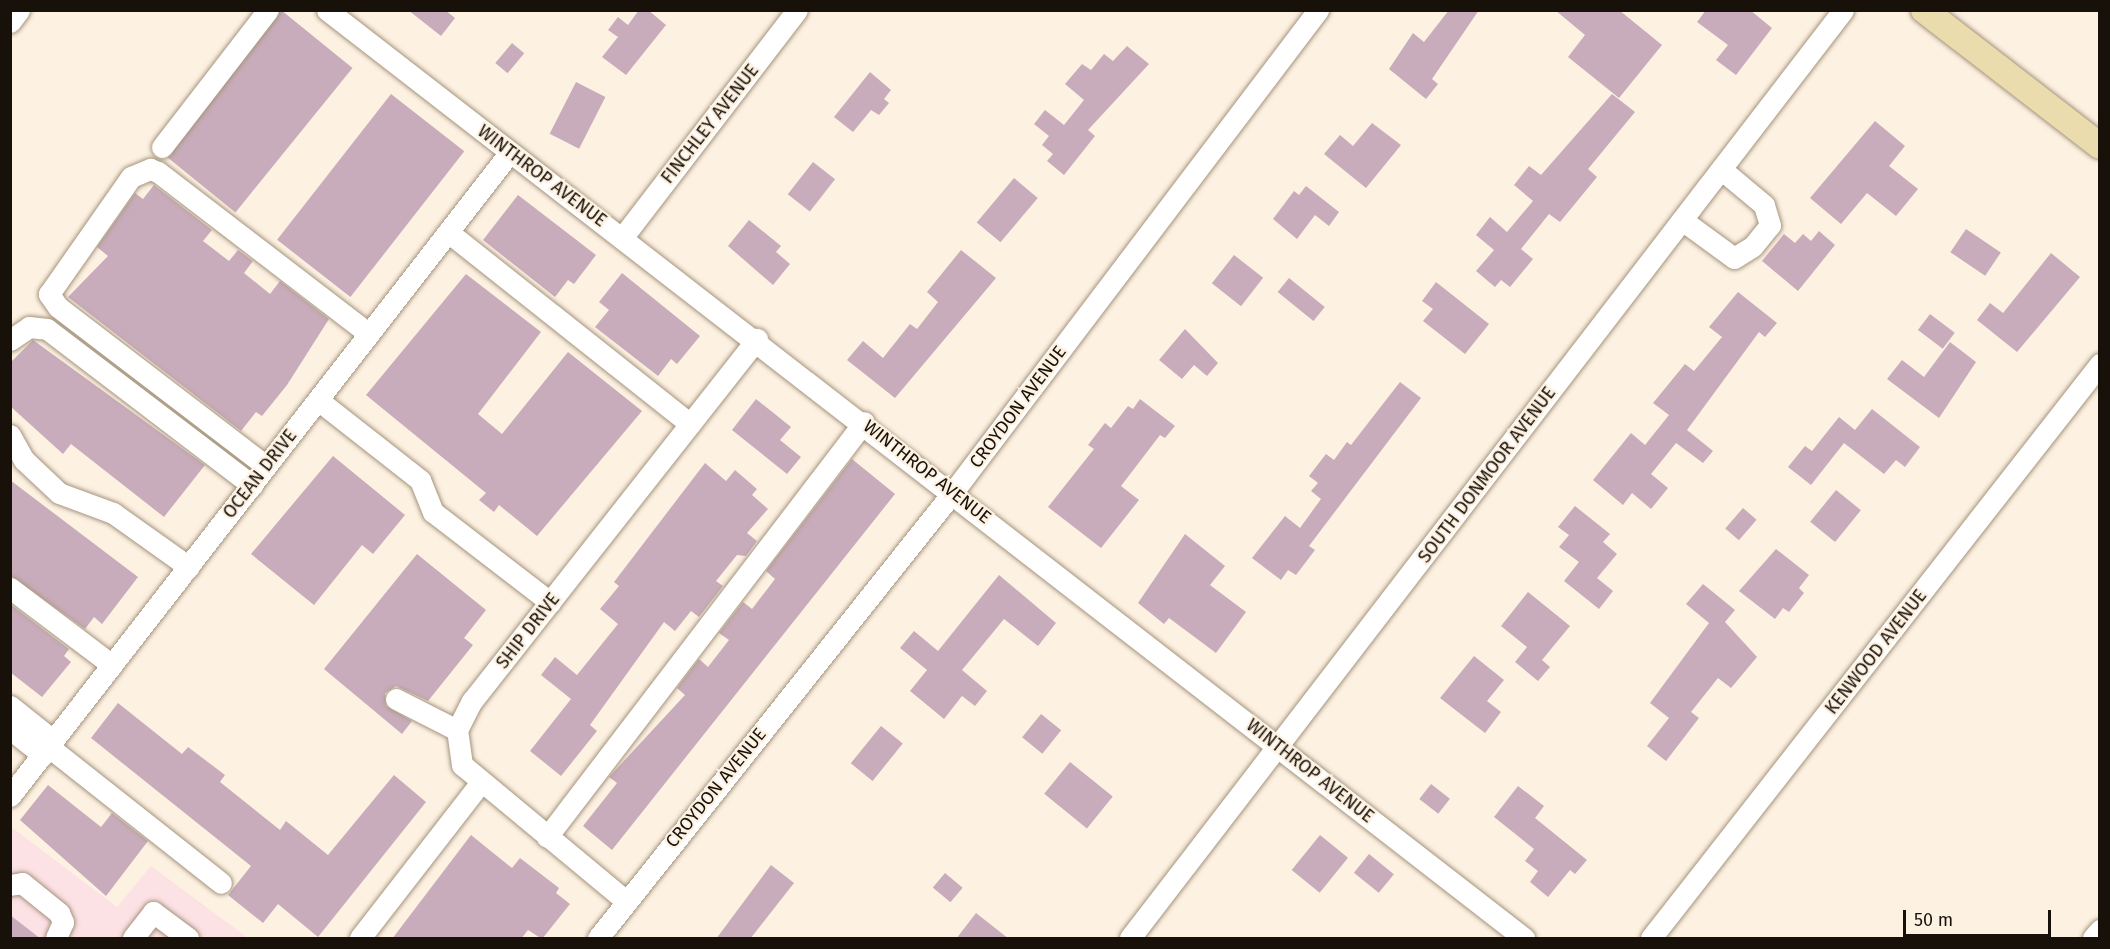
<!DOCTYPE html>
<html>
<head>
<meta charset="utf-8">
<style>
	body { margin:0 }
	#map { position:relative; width:2110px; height:949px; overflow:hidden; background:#fdf1e2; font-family:"Fira Sans",sans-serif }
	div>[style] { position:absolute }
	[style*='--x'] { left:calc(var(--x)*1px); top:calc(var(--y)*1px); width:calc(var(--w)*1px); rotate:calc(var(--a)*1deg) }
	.commercial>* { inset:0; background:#fce1e5 }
	.building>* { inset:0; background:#c8acbb; transform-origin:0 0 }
	.roads { filter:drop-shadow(0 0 2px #a5947d) drop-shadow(0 0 2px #a5947d) }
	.minor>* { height:21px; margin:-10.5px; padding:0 10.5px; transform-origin:10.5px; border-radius:10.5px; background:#fff }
	.major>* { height:26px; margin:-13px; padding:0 13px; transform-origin:13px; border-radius:13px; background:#ebdcad }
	span { translate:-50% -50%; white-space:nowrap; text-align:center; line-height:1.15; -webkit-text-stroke:4.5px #fdf1e2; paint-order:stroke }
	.street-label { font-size:18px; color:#181109 }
	.frame { position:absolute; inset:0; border:12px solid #181109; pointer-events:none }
	.scale { position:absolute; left:1903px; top:910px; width:148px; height:27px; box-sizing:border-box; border:3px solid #181109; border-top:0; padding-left:8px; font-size:18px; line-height:21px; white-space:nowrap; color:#181109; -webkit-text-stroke:4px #fdf1e2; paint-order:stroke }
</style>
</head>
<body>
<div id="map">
	<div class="commercial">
		<div style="clip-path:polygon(10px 826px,117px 907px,151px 866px,248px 938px,11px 938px)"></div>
	</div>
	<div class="building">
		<div style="left:281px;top:10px;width:92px;height:186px;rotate:39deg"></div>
		<div style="clip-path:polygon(408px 10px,445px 10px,455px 18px,441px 36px)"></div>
		<div style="clip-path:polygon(639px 10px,648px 10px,666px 25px,626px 75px,602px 57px,618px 37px,608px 30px,618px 17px,628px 25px)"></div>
		<div style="clip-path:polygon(1449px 10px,1479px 10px,1432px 79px,1438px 84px,1426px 99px,1389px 69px,1413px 33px,1424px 42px)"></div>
		<div style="clip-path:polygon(1555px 10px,1619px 10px,1662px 45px,1619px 98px,1568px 57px,1585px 35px)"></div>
		<div style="clip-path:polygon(1706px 10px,1750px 10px,1772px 28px,1736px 75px,1716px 60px,1728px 45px,1697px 22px)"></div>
		<div style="left:512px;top:43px;width:16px;height:26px;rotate:40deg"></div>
		<div style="clip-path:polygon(1127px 46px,1149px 64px,1088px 130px,1095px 136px,1064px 175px,1047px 161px,1053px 154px,1042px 145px,1049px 136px,1034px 124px,1045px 110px,1064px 125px,1084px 100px,1065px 84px,1082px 64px,1091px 70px,1104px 54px,1113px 61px)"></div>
		<div style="clip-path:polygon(870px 72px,891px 90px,884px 99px,889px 103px,879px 115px,871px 110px,853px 132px,834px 117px)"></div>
		<div style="left:576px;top:82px;width:33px;height:58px;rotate:27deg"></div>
		<div style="left:391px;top:94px;width:93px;height:185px;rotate:38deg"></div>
		<div style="clip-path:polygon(1612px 94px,1635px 112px,1588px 169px,1597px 177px,1560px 222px,1549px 214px,1521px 249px,1533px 259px,1510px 287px,1501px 280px,1495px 287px,1476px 271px,1494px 250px,1476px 235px,1490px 217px,1507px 232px,1533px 201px,1514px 185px,1529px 166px,1541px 175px)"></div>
		<div style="clip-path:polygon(1875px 121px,1905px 146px,1889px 166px,1918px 189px,1896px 216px,1867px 193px,1841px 224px,1810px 198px)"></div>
		<div style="clip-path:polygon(1372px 123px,1401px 145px,1366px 188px,1324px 154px,1340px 135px,1353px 146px)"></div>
		<div style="left:813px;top:162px;width:28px;height:41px;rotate:38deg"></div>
		<div style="left:1014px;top:178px;width:31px;height:58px;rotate:40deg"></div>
		<div style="clip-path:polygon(154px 185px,212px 230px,203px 241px,229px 261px,238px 250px,253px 261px,244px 273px,270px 294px,280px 281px,329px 319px,287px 385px,262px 416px,256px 412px,241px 431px,68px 297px,108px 256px,97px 247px,135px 193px,143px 199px)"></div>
		<div style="clip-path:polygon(1306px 186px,1339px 212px,1329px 226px,1315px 215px,1297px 239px,1273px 219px,1294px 191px,1299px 195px)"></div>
		<div style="clip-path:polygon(518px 195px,596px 255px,574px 284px,568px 280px,555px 297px,483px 240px)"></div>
		<div style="clip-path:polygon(749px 220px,781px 246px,776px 252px,790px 264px,773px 285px,728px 246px)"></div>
		<div style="left:1966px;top:229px;width:42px;height:28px;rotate:34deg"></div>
		<div style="clip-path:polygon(1819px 231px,1835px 245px,1798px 291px,1762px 261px,1784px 234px,1795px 243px,1803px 234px,1811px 241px)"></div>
		<div style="clip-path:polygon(961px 250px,996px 278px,895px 398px,847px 360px,863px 341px,883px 358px,910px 324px,917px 329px,938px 302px,927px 292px)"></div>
		<div style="clip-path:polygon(2051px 253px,2080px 277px,2017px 352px,1977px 320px,1990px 303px,2003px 313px)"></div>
		<div style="left:1234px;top:255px;width:37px;height:36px;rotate:38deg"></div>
		<div style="clip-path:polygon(622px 273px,700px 336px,677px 364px,671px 359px,658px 376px,595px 327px,609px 310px,599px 302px)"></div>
		<div style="clip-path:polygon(466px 274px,541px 332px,478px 414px,502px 434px,568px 352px,642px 411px,537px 536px,499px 505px,494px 512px,479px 500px,486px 493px,366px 395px)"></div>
		<div style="left:1289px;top:278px;width:46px;height:18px;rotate:39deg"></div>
		<div style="clip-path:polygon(1436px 282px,1489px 324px,1465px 354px,1423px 321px,1433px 309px,1422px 301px)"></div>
		<div style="clip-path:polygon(1738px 292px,1777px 323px,1765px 337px,1759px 332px,1687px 430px,1713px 451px,1703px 463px,1676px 443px,1651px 474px,1668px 488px,1651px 509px,1632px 493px,1623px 505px,1593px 480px,1631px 433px,1645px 445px,1669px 415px,1653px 403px,1685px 364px,1694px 371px,1722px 337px,1709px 327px)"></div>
		<div style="left:1930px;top:314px;width:31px;height:20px;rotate:37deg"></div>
		<div style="clip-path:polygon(1185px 329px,1218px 363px,1207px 376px,1194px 365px,1182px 379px,1159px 360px)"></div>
		<div style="clip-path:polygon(33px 340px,205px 465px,164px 517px,71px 444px,63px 454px,10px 406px,10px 363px)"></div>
		<div style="clip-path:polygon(1950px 342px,1976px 362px,1939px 418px,1887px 379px,1902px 360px,1924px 377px)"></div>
		<div style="clip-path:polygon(1400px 382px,1421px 398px,1309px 546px,1315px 550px,1296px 575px,1288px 570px,1281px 580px,1252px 558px,1285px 516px,1300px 528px,1321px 499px,1311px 491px,1318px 483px,1309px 476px,1326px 454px,1334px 460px,1347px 442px,1351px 445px)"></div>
		<div style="clip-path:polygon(756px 399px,791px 427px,780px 440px,801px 457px,787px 474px,732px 430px)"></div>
		<div style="clip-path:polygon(1140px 399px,1175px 426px,1165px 438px,1160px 435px,1121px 486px,1139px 500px,1101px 548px,1048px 507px,1094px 449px,1088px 445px,1105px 423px,1111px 428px,1128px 406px,1133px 409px)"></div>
		<div style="clip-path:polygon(1872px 409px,1920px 447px,1905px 467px,1896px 460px,1884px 474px,1844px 443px,1811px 485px,1788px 467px,1805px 446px,1812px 451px,1839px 417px,1855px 430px)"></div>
		<div style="clip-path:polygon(333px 456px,405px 515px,373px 554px,362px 545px,314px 605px,251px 554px)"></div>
		<div style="clip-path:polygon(852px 459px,895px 494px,612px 850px,583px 826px,617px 783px,609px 777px,685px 695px,677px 688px,699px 659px,708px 667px,729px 640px,719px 633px,743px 602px,752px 609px,775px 579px,766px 571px)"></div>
		<div style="clip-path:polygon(705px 463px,726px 481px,735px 470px,757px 489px,752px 495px,768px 509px,747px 533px,757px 541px,746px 556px,737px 555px,716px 581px,723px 586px,699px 617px,691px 611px,675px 631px,664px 622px,590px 725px,597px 731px,561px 776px,530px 751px,571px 699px,541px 675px,555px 657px,577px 675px,618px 624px,600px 609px,619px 586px,614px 582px)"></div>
		<div style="clip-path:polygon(10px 480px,138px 577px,102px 624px,94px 617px,85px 629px,10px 575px)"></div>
		<div style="left:1836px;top:490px;width:32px;height:41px;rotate:39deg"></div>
		<div style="clip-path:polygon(1575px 506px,1610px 534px,1603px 542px,1617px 554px,1597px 578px,1613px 591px,1599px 609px,1564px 581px,1579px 562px,1559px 547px,1569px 535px,1558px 527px)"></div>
		<div style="left:1743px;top:508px;width:18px;height:27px;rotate:41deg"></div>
		<div style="clip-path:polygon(1185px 534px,1225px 566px,1210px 585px,1246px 612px,1216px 653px,1169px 618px,1164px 624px,1138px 603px)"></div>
		<div style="clip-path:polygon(1776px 549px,1809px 575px,1799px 588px,1804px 593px,1789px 612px,1783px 608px,1775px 619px,1739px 591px)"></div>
		<div style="clip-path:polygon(417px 554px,486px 610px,464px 638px,473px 645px,428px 701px,396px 686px,385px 693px,386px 706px,412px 721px,402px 734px,324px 669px)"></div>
		<div style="clip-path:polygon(999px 575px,1056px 623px,1038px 646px,1004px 619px,962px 670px,987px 691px,975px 706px,962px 696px,944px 719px,910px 691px,927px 670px,900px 648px,914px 631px,938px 651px)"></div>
		<div style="clip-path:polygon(1703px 584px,1735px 610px,1725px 622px,1757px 657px,1731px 688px,1718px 678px,1691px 712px,1699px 718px,1666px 761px,1647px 746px,1669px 718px,1650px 703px,1709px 623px,1686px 604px)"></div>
		<div style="clip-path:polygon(1528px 592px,1570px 626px,1542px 660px,1550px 667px,1538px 681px,1515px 662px,1527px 647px,1501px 626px)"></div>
		<div style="clip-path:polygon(10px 604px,69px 649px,64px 656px,71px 662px,42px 697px,10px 672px)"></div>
		<div style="clip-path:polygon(1474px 656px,1504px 680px,1487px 701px,1501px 712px,1485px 733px,1440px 698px)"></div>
		<div style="clip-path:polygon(118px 703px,182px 754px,188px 747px,225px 775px,220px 782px,280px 830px,286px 821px,328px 855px,394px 775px,426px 802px,318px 937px,278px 904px,263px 923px,228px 895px,251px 866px,91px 738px)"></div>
		<div style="left:1041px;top:714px;width:26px;height:30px;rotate:39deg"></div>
		<div style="left:881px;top:726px;width:28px;height:48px;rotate:39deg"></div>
		<div style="left:1070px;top:762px;width:55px;height:41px;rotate:39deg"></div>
		<div style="left:1431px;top:784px;width:24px;height:19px;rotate:38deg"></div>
		<div style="clip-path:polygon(48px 785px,101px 827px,112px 813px,148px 841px,106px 896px,20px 820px)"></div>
		<div style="clip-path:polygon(1518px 786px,1544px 806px,1535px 818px,1587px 860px,1575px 874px,1570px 870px,1548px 897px,1530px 882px,1538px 871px,1525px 861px,1534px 849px,1494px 817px)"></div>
		<div style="clip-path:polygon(471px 835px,512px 868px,520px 858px,559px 888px,556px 893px,570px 904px,542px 939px,528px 930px,521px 939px,392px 939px)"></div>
		<div style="left:1320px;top:835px;width:36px;height:45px;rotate:39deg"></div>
		<div style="left:1369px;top:854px;width:32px;height:24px;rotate:39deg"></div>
		<div style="clip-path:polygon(771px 865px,794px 883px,750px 939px,716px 939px)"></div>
		<div style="left:945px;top:873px;width:23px;height:19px;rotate:40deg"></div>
		<div style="clip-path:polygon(976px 913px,1009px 939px,956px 939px)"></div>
		<div style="clip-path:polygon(10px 915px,41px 939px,10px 939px)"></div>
	</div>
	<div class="roads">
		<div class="minor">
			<div style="--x:327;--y:10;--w:1515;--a:37.79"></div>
			<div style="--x:10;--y:22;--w:15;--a:-53"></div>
			<div style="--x:162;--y:147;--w:173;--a:-52.3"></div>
			<div style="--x:1682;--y:220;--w:64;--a:36.2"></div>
			<div style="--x:1734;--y:258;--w:22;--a:-32"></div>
			<div style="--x:1753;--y:246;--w:27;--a:-51"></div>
			<div style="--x:1770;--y:225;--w:21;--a:-107"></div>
			<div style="--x:1764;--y:205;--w:56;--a:-140.1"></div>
			<div style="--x:448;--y:232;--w:309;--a:38.4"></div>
			<div style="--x:622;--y:238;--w:287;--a:-52.5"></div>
			<div style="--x:10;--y:340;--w:23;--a:-34"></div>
			<div style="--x:29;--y:327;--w:18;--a:6"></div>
			<div style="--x:47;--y:329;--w:258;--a:37.3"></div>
			<div style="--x:318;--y:400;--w:130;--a:38.1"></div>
			<div style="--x:420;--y:480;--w:35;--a:68"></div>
			<div style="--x:433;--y:512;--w:148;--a:37.6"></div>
			<div style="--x:10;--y:435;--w:29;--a:61"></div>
			<div style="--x:24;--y:460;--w:48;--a:43.3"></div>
			<div style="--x:59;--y:493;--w:58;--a:20.3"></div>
			<div style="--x:113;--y:513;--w:93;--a:35.4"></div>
			<div style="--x:266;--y:466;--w:262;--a:-142.6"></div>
			<div style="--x:58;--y:307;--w:16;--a:-125"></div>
			<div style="--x:49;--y:294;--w:143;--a:-55"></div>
			<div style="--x:131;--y:177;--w:21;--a:-23"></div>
			<div style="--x:150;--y:169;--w:9;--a:21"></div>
			<div style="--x:158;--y:172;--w:266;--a:37.5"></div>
			<div style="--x:10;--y:588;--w:128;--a:37"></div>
			<div style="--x:396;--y:699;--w:68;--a:26.9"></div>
			<div style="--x:10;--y:706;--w:56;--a:38.5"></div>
			<div style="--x:10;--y:729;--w:42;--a:38.2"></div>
			<div style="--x:49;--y:747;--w:219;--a:38.3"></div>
			<div style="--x:10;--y:796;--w:815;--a:-52.17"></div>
			<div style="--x:547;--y:837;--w:522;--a:-52.63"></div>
			<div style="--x:10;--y:885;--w:12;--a:-9"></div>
			<div style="--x:22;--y:883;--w:48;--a:39"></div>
			<div style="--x:59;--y:913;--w:10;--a:66"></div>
			<div style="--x:63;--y:922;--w:17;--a:114"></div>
			<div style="--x:626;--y:901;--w:213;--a:-140.3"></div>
			<div style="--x:462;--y:765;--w:35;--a:-98"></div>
			<div style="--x:457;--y:730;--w:33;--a:-63"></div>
			<div style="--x:472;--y:701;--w:461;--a:-51.8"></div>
			<div style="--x:133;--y:938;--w:33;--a:-52"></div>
			<div style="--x:153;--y:912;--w:44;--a:36.6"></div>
			<div style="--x:360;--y:938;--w:197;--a:-52.2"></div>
			<div style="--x:598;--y:938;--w:570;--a:-51.48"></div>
			<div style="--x:953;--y:492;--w:605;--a:-52.86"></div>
			<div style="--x:1130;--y:938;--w:1170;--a:-52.46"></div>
			<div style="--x:1651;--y:938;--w:729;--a:-51.97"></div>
			<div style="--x:2093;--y:938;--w:11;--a:-49"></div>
		</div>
		<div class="major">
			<div style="--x:1924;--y:10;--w:222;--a:37.7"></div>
		</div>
	</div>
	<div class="street-label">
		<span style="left:710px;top:124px;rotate:-52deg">FINCHLEY AVENUE</span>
		<span style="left:542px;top:176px;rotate:37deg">WINTHROP AVENUE</span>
		<span style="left:1018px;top:407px;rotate:-53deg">CROYDON AVENUE</span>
		<span style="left:927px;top:472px;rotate:38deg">WINTHROP AVENUE</span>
		<span style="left:260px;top:474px;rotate:-52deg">OCEAN DRIVE</span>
		<span style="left:1487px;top:475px;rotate:-53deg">SOUTH DONMOOR AVENUE</span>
		<span style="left:528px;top:631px;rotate:-52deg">SHIP DRIVE</span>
		<span style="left:1876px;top:652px;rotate:-52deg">KENWOOD AVENUE</span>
		<span style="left:1310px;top:771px;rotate:38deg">WINTHROP AVENUE</span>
		<span style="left:716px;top:788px;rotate:-51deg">CROYDON AVENUE</span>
	</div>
	<div class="frame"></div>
	<div class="scale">50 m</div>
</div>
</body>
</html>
